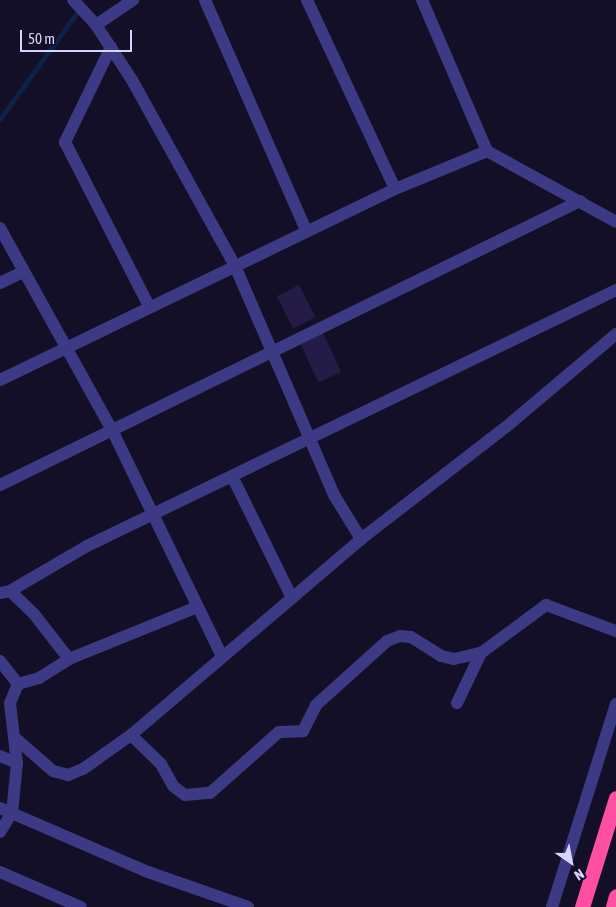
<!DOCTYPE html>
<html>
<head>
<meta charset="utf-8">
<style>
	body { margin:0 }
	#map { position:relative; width:616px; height:907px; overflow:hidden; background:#130f26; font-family:"Asap Condensed",sans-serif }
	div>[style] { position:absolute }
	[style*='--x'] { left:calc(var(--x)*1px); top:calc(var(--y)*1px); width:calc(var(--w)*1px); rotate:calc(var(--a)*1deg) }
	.stream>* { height:4.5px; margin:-2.25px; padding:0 2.25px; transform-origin:2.25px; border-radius:2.25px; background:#0c2248 }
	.building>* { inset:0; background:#241b47; transform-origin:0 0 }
	.minor>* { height:12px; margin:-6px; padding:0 6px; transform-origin:6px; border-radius:6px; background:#3d3a85 }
	.highway>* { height:15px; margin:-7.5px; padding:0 7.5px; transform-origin:7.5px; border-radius:7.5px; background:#ff4fa3 }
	span { translate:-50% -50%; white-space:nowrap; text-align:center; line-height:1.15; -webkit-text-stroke:4px #130f26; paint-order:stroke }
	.north { position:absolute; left:546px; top:837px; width:50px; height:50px; -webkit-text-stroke:4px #130f26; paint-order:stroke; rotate:147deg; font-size:14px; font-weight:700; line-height:20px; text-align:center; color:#d9d4ff }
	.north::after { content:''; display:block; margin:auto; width:18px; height:22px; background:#d9d4ff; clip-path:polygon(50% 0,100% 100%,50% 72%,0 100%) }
	.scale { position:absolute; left:20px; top:30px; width:112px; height:22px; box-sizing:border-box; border:2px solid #d9d4ff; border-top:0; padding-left:6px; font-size:15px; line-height:18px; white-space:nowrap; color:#d9d4ff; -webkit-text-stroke:4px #130f26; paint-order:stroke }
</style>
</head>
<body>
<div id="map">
	<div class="stream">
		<div style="--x:0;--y:119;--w:135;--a:-54.1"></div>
	</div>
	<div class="building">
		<div style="left:299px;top:285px;width:36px;height:25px;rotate:63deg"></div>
		<div style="left:323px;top:333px;width:43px;height:25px;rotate:65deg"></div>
	</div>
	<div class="minor">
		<div style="--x:73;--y:0;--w:34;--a:47"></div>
		<div style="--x:96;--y:25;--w:66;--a:56.8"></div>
		<div style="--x:132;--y:80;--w:213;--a:61"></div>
		<div style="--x:235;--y:266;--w:249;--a:66.6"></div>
		<div style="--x:334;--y:495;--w:52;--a:58.5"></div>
		<div style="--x:205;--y:0;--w:253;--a:66.3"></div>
		<div style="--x:307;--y:0;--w:208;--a:65"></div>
		<div style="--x:422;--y:0;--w:164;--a:66.7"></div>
		<div style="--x:487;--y:151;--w:147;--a:28.8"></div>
		<div style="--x:96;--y:25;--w:45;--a:-34"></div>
		<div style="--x:111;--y:47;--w:106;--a:115.8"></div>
		<div style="--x:65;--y:142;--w:184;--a:62.9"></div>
		<div style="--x:0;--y:228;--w:233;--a:61"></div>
		<div style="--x:113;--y:432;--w:249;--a:64.1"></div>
		<div style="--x:0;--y:283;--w:25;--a:-26"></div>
		<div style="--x:0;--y:380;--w:439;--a:-25.8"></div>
		<div style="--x:395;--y:189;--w:100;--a:-22.4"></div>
		<div style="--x:232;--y:476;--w:136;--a:63.8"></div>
		<div style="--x:0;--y:485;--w:646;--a:-26.09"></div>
		<div style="--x:0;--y:593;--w:10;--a:-11"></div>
		<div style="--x:10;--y:591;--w:89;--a:-30.3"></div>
		<div style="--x:87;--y:546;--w:588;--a:-25.82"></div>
		<div style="--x:69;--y:659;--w:138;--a:-22.1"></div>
		<div style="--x:0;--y:661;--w:29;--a:52"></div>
		<div style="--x:457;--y:703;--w:55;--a:-64.4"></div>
		<div style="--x:131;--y:735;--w:42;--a:44"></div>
		<div style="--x:161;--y:764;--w:25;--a:61"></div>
		<div style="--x:173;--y:786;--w:15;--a:37"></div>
		<div style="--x:185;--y:795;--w:25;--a:-5"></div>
		<div style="--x:210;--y:793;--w:92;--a:-41.5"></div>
		<div style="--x:279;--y:732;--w:24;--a:-2"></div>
		<div style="--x:303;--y:731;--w:29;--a:-63"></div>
		<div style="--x:316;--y:705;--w:96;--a:-42"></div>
		<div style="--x:387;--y:641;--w:14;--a:-21"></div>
		<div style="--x:400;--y:636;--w:11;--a:5"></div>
		<div style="--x:411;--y:637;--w:36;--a:32"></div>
		<div style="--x:441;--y:656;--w:13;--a:13"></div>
		<div style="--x:454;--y:659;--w:28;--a:-13"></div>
		<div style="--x:481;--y:653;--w:81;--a:-36.4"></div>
		<div style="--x:546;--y:605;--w:75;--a:20.4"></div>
		<div style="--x:14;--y:737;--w:52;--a:41.1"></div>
		<div style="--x:53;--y:771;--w:16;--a:15"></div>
		<div style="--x:68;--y:775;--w:16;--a:-22"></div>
		<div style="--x:83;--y:769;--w:59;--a:-35.3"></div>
		<div style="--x:131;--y:735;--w:302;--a:-40.4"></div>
		<div style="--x:361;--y:539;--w:183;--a:-37.7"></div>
		<div style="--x:506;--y:427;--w:144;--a:-40.2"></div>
		<div style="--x:0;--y:756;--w:18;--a:22"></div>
		<div style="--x:0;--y:808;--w:161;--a:23.4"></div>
		<div style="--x:148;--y:872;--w:106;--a:19.3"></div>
		<div style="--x:0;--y:832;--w:22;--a:-58"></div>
		<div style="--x:12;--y:813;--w:50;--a:-84.3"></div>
		<div style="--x:17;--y:763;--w:60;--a:-96.7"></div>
		<div style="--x:10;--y:703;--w:21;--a:-67"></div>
		<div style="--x:18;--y:684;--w:22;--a:-16"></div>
		<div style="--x:39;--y:678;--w:36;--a:-32"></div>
		<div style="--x:69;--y:659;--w:57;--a:-127.9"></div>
		<div style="--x:34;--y:614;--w:33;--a:-136"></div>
		<div style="--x:0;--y:872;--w:88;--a:23.4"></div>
		<div style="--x:552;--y:907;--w:213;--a:-72.5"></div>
	</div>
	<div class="highway">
		<div style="--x:582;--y:907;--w:114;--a:-72.7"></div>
		<div style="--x:613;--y:907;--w:11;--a:-75"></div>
	</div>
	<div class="north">N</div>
	<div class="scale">50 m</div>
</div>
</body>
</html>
